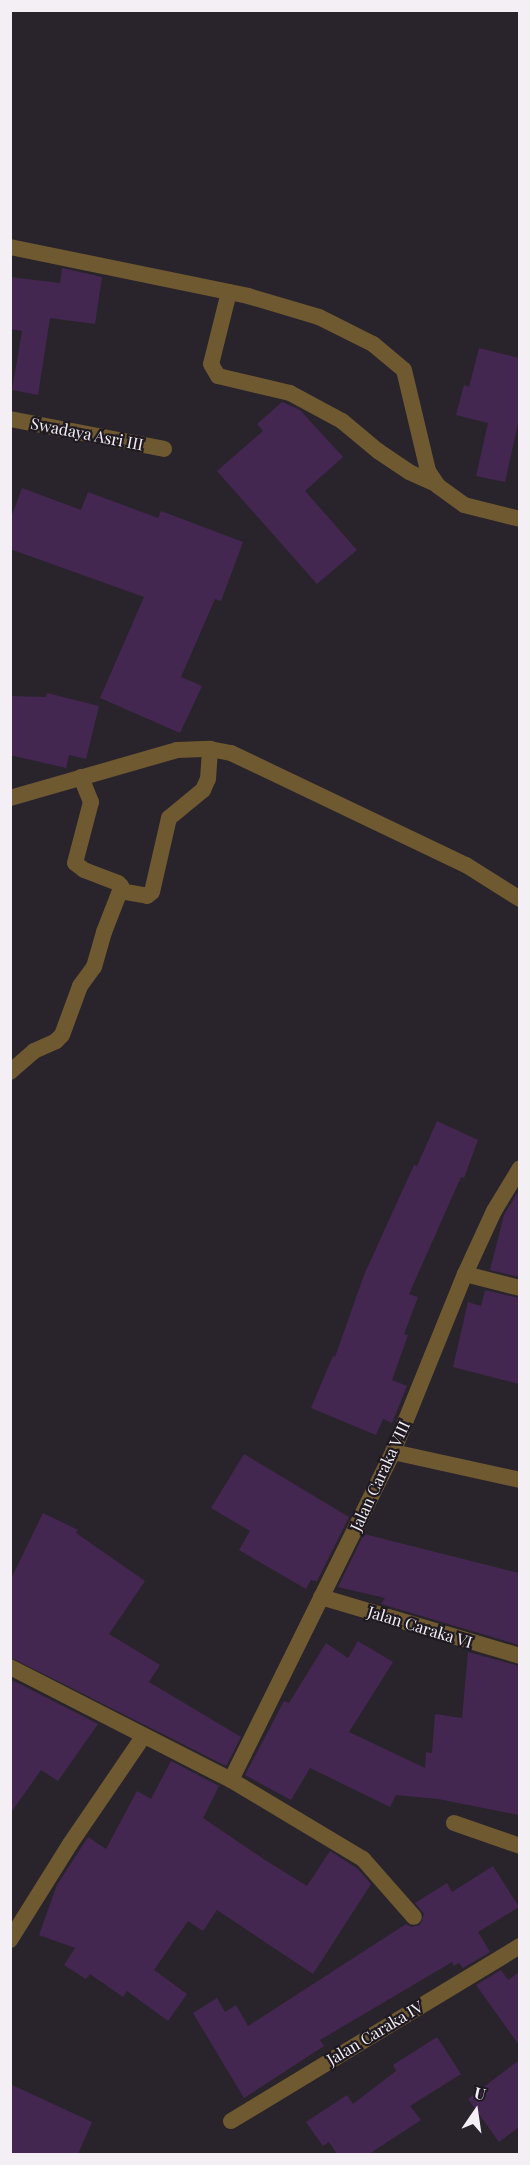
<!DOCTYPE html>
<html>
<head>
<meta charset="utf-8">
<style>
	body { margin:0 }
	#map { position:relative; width:530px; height:2165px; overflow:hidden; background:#29232b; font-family:"Playfair Display",serif }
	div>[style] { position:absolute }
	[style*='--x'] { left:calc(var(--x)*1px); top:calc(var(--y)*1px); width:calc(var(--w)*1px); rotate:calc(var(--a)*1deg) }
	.building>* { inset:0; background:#442751 }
	.minor>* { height:16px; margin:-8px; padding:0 8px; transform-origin:8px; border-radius:8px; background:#6f5931 }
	span { translate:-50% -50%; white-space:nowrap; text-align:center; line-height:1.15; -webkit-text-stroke:4.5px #1f1a21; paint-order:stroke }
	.street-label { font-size:16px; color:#f3eff4 }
	.frame { position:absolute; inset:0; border:12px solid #f3eff4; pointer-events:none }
	.north { position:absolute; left:446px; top:2081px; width:60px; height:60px; -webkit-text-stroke:4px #1f1a21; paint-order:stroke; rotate:13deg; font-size:16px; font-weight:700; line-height:24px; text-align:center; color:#f3eff4 }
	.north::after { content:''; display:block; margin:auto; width:21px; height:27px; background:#f3eff4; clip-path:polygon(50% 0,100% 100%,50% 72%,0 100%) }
</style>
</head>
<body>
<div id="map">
	<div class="building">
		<div style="clip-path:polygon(62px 268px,102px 277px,95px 324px,50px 318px,38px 395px,12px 390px,22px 331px,10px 329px,10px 277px,60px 283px)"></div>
		<div style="clip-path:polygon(479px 348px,519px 358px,519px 419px,505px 482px,476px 476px,488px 423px,456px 415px,464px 385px,469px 387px)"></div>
		<div style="clip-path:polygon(282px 402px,300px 410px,343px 457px,305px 491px,357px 550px,317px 584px,217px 471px,263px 431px,257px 424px)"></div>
		<div style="clip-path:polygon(22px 488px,81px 510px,88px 492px,158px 518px,161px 511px,243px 542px,221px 601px,215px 599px,181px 677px,202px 686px,180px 733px,100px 698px,144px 597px,10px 549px,10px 520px)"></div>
		<div style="clip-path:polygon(47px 693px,99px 706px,86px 759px,69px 755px,66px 768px,10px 755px,10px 696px,46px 697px)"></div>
		<div style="clip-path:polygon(437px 1121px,478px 1140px,464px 1178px,461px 1177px,409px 1294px,418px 1297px,404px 1334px,408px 1335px,392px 1380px,407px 1386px,392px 1423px,383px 1419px,376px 1435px,311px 1408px,333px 1356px,335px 1357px,364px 1275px,414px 1165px,417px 1166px)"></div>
		<div style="clip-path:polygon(518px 1192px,519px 1192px,519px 1277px,490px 1270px,504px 1215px)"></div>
		<div style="clip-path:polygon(485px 1290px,519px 1298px,519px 1384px,453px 1367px,468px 1302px,481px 1306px)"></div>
		<div style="clip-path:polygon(244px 1454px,349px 1517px,317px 1581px,311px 1580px,306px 1589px,239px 1550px,250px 1531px,211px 1508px)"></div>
		<div style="clip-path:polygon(43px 1513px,78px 1530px,76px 1533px,145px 1581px,109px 1634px,160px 1665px,149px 1682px,241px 1737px,226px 1766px,10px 1657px,10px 1581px)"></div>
		<div style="clip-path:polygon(364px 1534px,519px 1573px,519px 1645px,381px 1604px,385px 1598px,338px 1587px)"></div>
		<div style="clip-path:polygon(358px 1641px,393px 1662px,349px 1732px,425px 1768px,426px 1752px,432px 1753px,435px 1714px,462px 1718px,468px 1652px,519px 1666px,519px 1815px,438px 1799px,396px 1795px,390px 1807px,310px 1768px,291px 1800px,245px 1775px,284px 1701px,289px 1703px,326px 1643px,348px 1658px)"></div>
		<div style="clip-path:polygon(10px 1679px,98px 1724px,58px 1781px,41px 1770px,10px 1814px)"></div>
		<div style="clip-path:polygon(171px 1761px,219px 1786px,203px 1818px,265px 1860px,307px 1886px,330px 1851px,358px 1869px,371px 1884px,313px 1974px,217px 1910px,203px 1931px,188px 1921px,154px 1970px,187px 1994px,168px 2021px,127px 1991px,123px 1997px,90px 1974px,86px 1979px,64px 1965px,75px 1948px,39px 1935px,57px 1885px,88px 1837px,106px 1849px,137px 1791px,151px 1799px)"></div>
		<div style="clip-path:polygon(493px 1866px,519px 1907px,478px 1932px,490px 1952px,463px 1968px,459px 1963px,454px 1966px,452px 1962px,320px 2040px,324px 2046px,244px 2098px,193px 2013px,217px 1998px,225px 2012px,236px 2005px,248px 2026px,406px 1924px,411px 1927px,420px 1925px,424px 1914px,415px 1903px,447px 1883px,452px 1892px)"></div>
		<div style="clip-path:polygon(501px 1970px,508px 1980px,519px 1972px,519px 2045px,476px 1985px)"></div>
		<div style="clip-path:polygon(437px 2037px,461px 2074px,410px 2106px,421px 2120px,369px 2154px,337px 2154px,329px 2142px,323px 2146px,306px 2122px,347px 2095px,353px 2104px,396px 2071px,393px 2065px)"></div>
		<div style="clip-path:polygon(519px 2060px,519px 2127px,499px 2142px,468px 2099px)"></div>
		<div style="clip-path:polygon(10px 2084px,92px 2122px,78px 2154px,10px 2154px)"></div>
	</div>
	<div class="minor">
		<div style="--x:10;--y:247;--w:243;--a:11.6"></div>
		<div style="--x:248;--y:296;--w:74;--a:16.5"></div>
		<div style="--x:319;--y:317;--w:60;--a:26.6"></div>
		<div style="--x:373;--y:344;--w:40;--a:40"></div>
		<div style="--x:404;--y:370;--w:104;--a:76.6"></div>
		<div style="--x:428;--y:471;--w:18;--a:56"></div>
		<div style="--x:438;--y:486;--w:32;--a:36"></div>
		<div style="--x:464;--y:505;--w:58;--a:14"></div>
		<div style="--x:229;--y:292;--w:74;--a:104"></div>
		<div style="--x:211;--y:364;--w:14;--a:60"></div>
		<div style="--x:218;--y:376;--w:74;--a:13.3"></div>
		<div style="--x:290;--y:393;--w:59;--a:28.3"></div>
		<div style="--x:342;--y:421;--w:47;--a:39.8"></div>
		<div style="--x:378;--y:451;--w:37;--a:34"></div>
		<div style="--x:409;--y:472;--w:30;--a:24"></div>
		<div style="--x:10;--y:419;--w:157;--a:11"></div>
		<div style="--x:10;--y:798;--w:174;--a:-16"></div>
		<div style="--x:177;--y:750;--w:33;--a:-2"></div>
		<div style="--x:210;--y:749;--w:21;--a:11"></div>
		<div style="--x:231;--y:753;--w:260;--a:25.5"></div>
		<div style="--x:466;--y:865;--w:64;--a:32.2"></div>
		<div style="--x:120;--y:891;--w:27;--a:10"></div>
		<div style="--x:147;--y:896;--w:6;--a:-39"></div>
		<div style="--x:152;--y:892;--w:76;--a:-77.1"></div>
		<div style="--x:169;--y:818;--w:44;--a:-39.5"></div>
		<div style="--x:203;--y:790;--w:12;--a:-66"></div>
		<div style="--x:208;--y:779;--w:30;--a:-86"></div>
		<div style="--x:10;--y:1072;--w:32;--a:-41"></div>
		<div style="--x:34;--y:1051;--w:24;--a:-24"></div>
		<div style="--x:56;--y:1041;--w:8;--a:-45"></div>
		<div style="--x:62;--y:1035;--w:52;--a:-69.8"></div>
		<div style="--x:80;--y:986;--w:24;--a:-54"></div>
		<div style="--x:94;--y:967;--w:36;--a:-74"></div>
		<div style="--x:104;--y:932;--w:44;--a:-68.7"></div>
		<div style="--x:120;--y:891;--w:5;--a:-79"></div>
		<div style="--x:121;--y:886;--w:4;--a:-135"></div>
		<div style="--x:118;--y:883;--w:36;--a:-159"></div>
		<div style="--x:84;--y:870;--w:11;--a:-142"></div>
		<div style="--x:75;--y:863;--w:63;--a:-75.3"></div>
		<div style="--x:91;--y:802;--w:27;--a:-112"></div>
		<div style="--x:465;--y:1274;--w:57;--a:14.3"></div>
		<div style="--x:393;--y:1452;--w:130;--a:12.4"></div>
		<div style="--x:321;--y:1597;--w:208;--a:16.5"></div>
		<div style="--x:10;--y:1667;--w:248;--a:27.1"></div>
		<div style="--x:231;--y:1780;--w:154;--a:30.9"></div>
		<div style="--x:363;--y:1859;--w:77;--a:48.7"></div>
		<div style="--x:231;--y:1780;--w:366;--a:-63.7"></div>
		<div style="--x:393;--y:1452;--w:192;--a:-68"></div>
		<div style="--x:465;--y:1274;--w:69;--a:-65.3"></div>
		<div style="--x:494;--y:1211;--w:50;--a:-58.8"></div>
		<div style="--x:454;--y:1823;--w:70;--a:19.2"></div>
		<div style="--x:10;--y:1940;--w:113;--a:-58"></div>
		<div style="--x:70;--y:1844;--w:130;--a:-55.7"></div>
		<div style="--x:231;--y:2121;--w:338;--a:-31.2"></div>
	</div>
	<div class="street-label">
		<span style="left:87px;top:434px;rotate:11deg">Swadaya Asri III</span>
		<span style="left:380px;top:1476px;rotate:-65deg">Jalan Caraka VIII</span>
		<span style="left:420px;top:1627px;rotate:17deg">Jalan Caraka VI</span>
		<span style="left:375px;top:2033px;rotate:-31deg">Jalan Caraka IV</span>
	</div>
	<div class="frame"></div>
	<div class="north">U</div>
</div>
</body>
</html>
